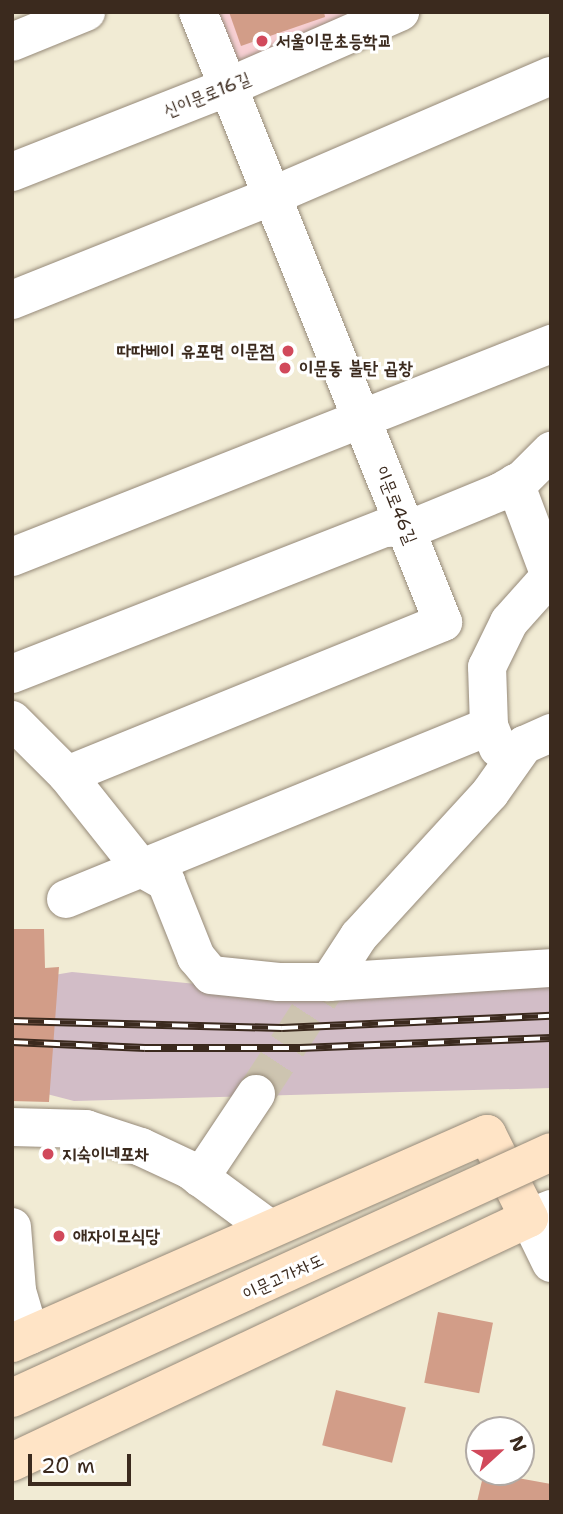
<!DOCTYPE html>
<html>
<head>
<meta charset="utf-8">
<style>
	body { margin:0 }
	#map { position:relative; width:563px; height:1514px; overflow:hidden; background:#f1ebd4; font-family:"Shantell Sans","Poor Story",sans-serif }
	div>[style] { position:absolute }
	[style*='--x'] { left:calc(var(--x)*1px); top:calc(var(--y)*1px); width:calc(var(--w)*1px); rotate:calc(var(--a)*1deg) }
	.built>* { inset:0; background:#f7cfd3 }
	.industrial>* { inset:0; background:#d2bdc7 }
	.building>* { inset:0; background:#d29d88; transform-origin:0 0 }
	.street-tunnel>* { height:38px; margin-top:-19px; transform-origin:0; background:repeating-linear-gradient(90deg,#cdc4b0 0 38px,transparent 0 57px) }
	.roads { filter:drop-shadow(0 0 2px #968a79) drop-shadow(0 0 2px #968a79) }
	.street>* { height:38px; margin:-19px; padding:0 19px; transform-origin:19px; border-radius:19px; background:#fff }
	.secondary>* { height:38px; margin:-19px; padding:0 19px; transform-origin:19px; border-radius:19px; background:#ffe4c6 }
	.rail>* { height:8px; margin-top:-4px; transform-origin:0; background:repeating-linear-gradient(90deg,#fff 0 16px,#3b2a1e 0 32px); box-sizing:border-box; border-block:2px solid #3b2a1e }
	.bridges { filter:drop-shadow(0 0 2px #968a79) drop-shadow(0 0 2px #968a79) }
	.secondary-bridge>* { height:38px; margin:-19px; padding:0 19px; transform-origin:19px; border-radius:19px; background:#ffe4c6 }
	.dots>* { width:19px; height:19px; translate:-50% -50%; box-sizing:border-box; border:4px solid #fff; border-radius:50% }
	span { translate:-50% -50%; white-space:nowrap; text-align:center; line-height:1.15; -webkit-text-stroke:6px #fff; paint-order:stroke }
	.poi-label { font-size:18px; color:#3b2a1e; font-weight:700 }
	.left { translate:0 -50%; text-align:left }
	.right { translate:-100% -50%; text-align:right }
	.street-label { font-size:18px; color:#3b2a1e }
	.frame { position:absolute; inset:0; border:14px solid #3b2a1e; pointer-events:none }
	.north { position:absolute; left:465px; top:1416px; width:70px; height:70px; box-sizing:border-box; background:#fff; border:2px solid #b1aaa5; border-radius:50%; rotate:68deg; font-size:19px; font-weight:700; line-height:28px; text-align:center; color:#3b2a1e }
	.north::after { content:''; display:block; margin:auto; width:24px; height:32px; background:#d1495b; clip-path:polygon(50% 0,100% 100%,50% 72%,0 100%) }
	.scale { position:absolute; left:28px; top:1454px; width:103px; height:32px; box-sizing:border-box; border:4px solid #3b2a1e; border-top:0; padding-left:9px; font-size:21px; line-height:24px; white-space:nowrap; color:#3b2a1e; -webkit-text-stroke:5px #fff; paint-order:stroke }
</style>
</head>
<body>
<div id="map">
	<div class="built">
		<div style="clip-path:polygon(212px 12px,366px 12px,234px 70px)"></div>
	</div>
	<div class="industrial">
		<div style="clip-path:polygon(72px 972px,207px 985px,551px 975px,551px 1088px,74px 1101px,12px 1085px,12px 982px)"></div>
	</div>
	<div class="building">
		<div style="clip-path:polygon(229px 12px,324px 12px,325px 17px,241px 46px)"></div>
		<div style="clip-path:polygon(12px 929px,44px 929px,45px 968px,59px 967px,49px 1102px,12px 1101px)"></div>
		<div style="left:438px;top:1312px;width:56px;height:72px;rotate:11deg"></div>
		<div style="left:336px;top:1390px;width:72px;height:57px;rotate:14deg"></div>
		<div style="clip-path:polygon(484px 1472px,551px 1484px,551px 1502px,477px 1502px)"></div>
	</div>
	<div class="street-tunnel">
		<div style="--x:256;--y:1094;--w:134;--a:-56.9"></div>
	</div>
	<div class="roads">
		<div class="street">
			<div style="--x:12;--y:42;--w:80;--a:-22.1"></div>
			<div style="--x:12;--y:172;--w:232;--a:-21.5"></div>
			<div style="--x:228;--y:87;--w:188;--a:-23.6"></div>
			<div style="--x:12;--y:300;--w:280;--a:-21.8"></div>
			<div style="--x:272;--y:196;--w:304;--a:-23.3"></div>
			<div style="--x:515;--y:483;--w:99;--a:69.4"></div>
			<div style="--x:12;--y:557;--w:580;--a:-21.56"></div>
			<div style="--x:12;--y:674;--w:401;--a:-21.4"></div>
			<div style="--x:385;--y:528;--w:30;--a:-2"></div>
			<div style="--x:415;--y:527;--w:92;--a:-22.4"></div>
			<div style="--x:500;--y:492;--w:26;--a:-29"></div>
			<div style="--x:523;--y:479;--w:40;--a:-45"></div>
			<div style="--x:12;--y:720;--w:78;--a:45"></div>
			<div style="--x:67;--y:775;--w:119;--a:51.5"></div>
			<div style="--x:141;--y:868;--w:29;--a:29"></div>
			<div style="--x:166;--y:882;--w:81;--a:68.2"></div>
			<div style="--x:196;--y:957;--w:23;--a:50"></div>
			<div style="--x:211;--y:975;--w:68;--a:5.9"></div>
			<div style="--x:279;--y:982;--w:50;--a:0"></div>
			<div style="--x:329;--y:982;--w:222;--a:-3.6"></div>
			<div style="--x:498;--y:748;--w:24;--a:-112"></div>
			<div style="--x:489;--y:726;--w:59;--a:-91.9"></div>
			<div style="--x:487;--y:667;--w:50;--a:-63.9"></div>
			<div style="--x:509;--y:622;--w:63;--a:-48.2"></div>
			<div style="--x:67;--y:775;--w:406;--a:-22.1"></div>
			<div style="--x:443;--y:622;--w:657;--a:-111.88"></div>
			<div style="--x:66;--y:899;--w:457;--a:-22.2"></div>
			<div style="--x:329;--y:982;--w:55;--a:-56.9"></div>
			<div style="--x:359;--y:936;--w:194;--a:-47.5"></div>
			<div style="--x:490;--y:793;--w:59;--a:-54.7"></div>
			<div style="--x:524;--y:745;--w:30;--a:-24"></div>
			<div style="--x:12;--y:1127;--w:74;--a:1.5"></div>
			<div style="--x:86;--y:1129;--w:58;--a:18.1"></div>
			<div style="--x:141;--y:1147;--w:54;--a:25.1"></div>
			<div style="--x:190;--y:1170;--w:99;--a:36.4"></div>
			<div style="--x:200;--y:1178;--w:101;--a:-56.3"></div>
			<div style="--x:551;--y:1209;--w:24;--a:158"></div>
			<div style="--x:529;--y:1218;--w:50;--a:63.9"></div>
			<div style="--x:12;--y:1227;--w:64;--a:85.5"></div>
			<div style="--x:17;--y:1291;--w:46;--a:73.5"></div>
		</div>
		<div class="secondary">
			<div style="--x:12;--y:1343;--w:519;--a:-23.75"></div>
			<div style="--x:487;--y:1134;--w:94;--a:63.4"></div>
			<div style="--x:529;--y:1218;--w:572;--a:154.73"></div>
		</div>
	</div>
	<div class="rail">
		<div style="--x:12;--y:1021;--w:270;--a:1.5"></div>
		<div style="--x:282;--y:1028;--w:269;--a:-2.6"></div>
		<div style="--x:12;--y:1042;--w:133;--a:2.6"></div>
		<div style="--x:145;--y:1048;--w:155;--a:0"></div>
		<div style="--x:300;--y:1048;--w:251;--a:-2.3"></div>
	</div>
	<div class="bridges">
		<div class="secondary-bridge">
			<div style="--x:12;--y:1398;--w:592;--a:-24.53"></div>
		</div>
	</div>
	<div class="dots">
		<div style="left:262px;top:41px;background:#d1495b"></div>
		<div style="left:288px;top:351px;background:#d1495b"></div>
		<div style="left:285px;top:368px;background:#d1495b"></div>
		<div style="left:48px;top:1154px;background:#d1495b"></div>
		<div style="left:59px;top:1236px;background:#d1495b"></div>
	</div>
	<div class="poi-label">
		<span class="left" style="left:276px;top:41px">서울이문초등학교</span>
		<span class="right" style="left:274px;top:351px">따따베이 유포면 이문점</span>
		<span class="left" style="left:299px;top:368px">이문동 불탄 곱창</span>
		<span class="left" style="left:62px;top:1154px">지숙이네포차</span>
		<span class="left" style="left:73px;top:1236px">애자이모식당</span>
	</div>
	<div class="street-label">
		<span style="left:207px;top:95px;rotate:-22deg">신이문로16길</span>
		<span style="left:396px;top:505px;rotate:68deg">이문로46길</span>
		<span style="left:283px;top:1277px;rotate:-25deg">이문고가차도</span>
	</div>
	<div class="frame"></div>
	<div class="north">N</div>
	<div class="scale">20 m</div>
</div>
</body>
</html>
